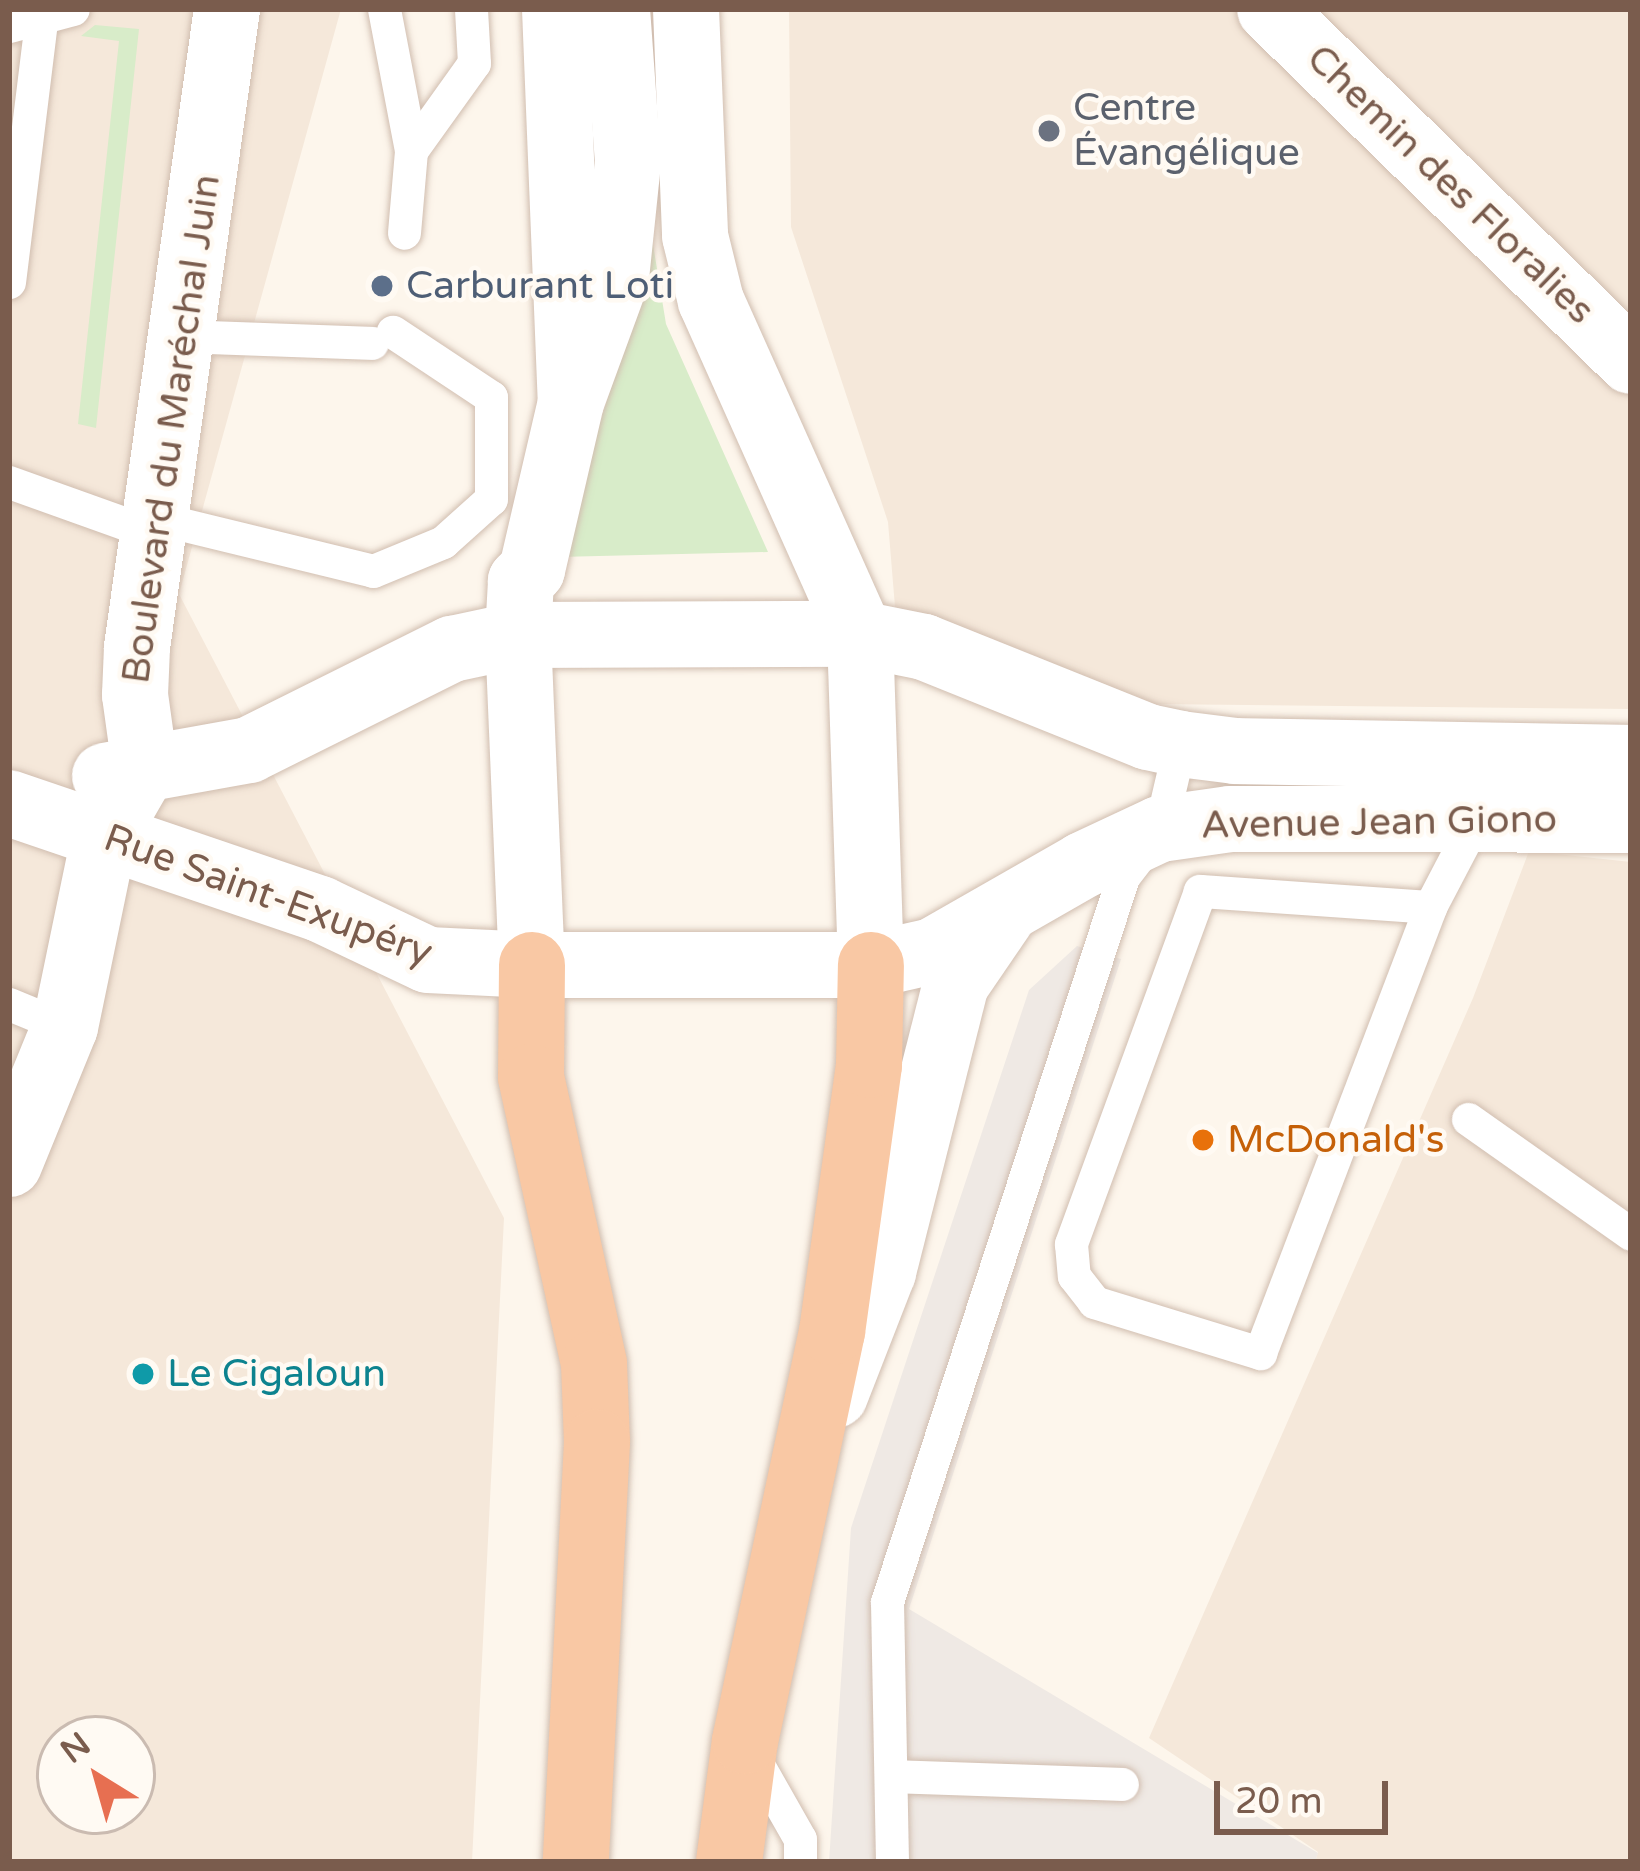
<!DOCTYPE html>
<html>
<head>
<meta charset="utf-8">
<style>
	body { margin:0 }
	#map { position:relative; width:1640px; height:1871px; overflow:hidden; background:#fdf6ec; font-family:"Varela Round",sans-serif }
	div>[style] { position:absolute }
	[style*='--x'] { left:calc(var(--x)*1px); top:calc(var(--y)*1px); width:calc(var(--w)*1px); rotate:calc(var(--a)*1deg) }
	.residential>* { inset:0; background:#f5e8da }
	.industrial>* { inset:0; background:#efe9e4 }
	.green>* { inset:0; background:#d8ecc9 }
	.roads { filter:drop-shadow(0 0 3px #d1beb0) drop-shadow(0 0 3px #d1beb0) }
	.service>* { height:33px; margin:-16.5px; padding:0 16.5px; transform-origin:16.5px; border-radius:16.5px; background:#fff }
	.minor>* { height:66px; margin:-33px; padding:0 33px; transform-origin:33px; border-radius:33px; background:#fff }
	.secondary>* { height:66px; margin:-33px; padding:0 33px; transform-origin:33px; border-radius:33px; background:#fff }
	.trunk>* { height:66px; margin:-33px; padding:0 33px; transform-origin:33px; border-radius:33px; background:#f9c8a4 }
	.dots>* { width:33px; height:33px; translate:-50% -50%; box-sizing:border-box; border:6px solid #fffaf3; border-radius:50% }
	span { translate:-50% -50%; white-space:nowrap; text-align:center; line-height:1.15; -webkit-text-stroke:9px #fffaf3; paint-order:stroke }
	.worship-label { font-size:39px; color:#5b616d }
	.left { translate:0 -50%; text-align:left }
	.street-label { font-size:39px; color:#7a5c4d }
	.service-label { font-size:39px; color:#4e5e75 }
	.food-label { font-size:39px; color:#c56008 }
	.culture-label { font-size:39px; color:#0d838f }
	.frame { position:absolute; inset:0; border:12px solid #7a5c4d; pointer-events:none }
	.north { position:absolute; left:36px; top:1715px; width:120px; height:120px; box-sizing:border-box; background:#fffaf3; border:3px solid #cabbb1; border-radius:50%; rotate:323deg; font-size:33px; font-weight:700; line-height:48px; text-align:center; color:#7a5c4d }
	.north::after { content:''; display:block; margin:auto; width:42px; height:54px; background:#e76f51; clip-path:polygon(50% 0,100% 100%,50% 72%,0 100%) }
	.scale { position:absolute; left:1214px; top:1781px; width:174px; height:54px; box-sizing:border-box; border:6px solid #7a5c4d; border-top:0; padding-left:15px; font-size:36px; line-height:42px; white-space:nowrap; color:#7a5c4d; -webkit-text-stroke:9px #fffaf3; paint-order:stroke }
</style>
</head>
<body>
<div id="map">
	<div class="residential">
		<div style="clip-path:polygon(evenodd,9px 9px,341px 9px,179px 594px,504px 1218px,472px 1862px,9px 1862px,9px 9px,60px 1739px,132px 1739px,132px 1811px,60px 1811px,60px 1739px)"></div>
		<div style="clip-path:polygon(789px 9px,1631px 9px,1631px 709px,1150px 704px,895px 607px,888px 522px,791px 227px)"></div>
		<div style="clip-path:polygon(1529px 851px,1631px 862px,1631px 1862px,1315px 1862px,1318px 1852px,1149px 1738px,1473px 998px)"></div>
	</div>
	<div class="industrial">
		<div style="clip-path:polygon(1077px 946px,1121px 959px,909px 1609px,1318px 1853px,1315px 1862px,829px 1862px,851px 1528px,1029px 990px)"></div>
	</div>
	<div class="green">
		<div style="clip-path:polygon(95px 25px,139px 29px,96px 428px,78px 424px,119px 41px,81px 36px)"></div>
		<div style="clip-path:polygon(650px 226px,666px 324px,768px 552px,558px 557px,642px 288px)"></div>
	</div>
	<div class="roads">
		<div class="service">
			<div style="--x:384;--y:9;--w:145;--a:79.2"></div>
			<div style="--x:411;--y:151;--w:82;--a:94.9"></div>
			<div style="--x:9;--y:26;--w:66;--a:-14.9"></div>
			<div style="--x:411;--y:151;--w:108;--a:-54.4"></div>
			<div style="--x:474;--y:63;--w:54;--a:-93.2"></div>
			<div style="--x:9;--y:282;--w:270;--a:-83"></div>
			<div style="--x:183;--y:336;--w:189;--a:2.1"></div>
			<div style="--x:9;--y:482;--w:154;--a:19.7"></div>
			<div style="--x:156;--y:518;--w:223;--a:13.7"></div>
			<div style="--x:373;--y:571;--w:76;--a:-22.5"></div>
			<div style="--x:443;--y:542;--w:64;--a:-41.9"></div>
			<div style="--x:491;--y:499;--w:102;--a:-90"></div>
			<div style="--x:491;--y:397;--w:118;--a:-146.4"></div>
			<div style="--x:1430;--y:907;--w:231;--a:-176"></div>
			<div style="--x:1200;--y:891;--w:376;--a:110.1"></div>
			<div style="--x:1071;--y:1244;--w:32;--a:85"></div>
			<div style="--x:1074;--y:1276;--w:33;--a:52"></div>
			<div style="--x:1094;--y:1302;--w:174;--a:17.1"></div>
			<div style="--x:1260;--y:1353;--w:477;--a:-69.1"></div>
			<div style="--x:1430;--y:907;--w:102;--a:-62.4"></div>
			<div style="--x:9;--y:1004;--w:61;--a:22.3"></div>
			<div style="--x:1468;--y:1119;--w:199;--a:35.2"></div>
			<div style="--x:750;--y:1751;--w:101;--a:60.4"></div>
			<div style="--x:800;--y:1839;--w:23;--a:90"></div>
			<div style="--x:892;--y:1776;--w:230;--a:2"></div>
			<div style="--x:892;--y:1862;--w:260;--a:-91.1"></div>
			<div style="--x:887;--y:1602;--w:762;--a:-71.97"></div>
			<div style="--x:1123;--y:877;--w:61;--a:-52.4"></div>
			<div style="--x:1160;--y:829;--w:87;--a:-76.8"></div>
		</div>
		<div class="minor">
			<div style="--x:555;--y:9;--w:393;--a:87.7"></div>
			<div style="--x:1270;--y:9;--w:504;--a:44.28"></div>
			<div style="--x:105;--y:776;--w:146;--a:-10.2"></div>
			<div style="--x:249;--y:750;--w:227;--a:-26.5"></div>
			<div style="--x:452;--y:649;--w:67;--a:-12"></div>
			<div style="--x:9;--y:803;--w:329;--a:18.8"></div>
			<div style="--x:320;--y:909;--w:119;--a:25.3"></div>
			<div style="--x:428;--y:960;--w:104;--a:2.8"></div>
			<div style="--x:9;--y:1164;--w:148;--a:-67.8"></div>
			<div style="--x:65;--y:1027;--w:193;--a:-78.3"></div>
			<div style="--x:104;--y:838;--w:82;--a:-60"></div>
			<div style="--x:145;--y:767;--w:73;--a:-97.9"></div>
			<div style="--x:135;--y:695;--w:48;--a:-87.6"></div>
			<div style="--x:137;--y:647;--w:644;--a:-81.97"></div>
		</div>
		<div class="secondary">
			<div style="--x:617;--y:9;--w:153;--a:85.9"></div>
			<div style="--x:628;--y:162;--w:118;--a:95.9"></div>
			<div style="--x:616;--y:279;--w:131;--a:110.1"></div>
			<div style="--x:571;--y:402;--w:172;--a:103.1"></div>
			<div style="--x:532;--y:570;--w:16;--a:135"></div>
			<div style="--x:521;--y:581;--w:54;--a:93.2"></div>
			<div style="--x:518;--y:635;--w:330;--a:87.6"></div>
			<div style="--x:532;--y:965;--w:339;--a:0"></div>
			<div style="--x:871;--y:965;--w:64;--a:-12.7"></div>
			<div style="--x:933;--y:951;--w:173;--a:-29.8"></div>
			<div style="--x:1083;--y:865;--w:85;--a:-25.1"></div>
			<div style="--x:1160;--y:829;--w:71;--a:-8.1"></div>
			<div style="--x:1230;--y:819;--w:401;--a:0.1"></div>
			<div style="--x:686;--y:9;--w:227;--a:87.7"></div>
			<div style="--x:695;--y:236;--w:67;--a:76.2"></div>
			<div style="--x:711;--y:301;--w:365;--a:65.9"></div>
			<div style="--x:860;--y:634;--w:331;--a:88.1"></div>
			<div style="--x:518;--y:635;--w:342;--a:-0.2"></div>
			<div style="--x:860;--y:634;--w:65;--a:11.5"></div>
			<div style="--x:924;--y:647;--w:241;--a:21.9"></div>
			<div style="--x:1148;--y:737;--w:33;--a:12"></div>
			<div style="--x:1180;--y:744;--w:56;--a:7.1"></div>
			<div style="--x:1236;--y:751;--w:395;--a:1"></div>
			<div style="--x:835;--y:1395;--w:132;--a:-68.7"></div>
			<div style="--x:883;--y:1272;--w:297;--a:-75.8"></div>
			<div style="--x:956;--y:984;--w:80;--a:-55.7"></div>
		</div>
		<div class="trunk">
			<div style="--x:532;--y:965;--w:112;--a:90.5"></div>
			<div style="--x:531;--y:1077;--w:294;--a:77.6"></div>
			<div style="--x:594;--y:1364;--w:78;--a:87.8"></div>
			<div style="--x:597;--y:1442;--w:421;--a:92.9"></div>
			<div style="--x:729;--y:1862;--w:122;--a:-82.5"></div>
			<div style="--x:745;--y:1741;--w:418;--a:-78"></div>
			<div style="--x:832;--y:1332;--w:270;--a:-82.1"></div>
			<div style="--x:869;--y:1065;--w:100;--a:-88.9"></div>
		</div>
	</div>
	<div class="dots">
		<div style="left:1049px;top:131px;background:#6b7280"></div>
		<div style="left:382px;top:286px;background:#5c6f8a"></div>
		<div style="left:1203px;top:1140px;background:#e8710a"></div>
		<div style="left:143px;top:1374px;background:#0f9aa8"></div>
	</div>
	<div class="worship-label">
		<span class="left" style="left:1073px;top:131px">Centre<br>Évangélique</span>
	</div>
	<div class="street-label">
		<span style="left:1450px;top:185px;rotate:44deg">Chemin des Floralies</span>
		<span style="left:172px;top:429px;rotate:-82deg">Boulevard du Maréchal Juin</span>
		<span style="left:1379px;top:823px;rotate:-1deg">Avenue Jean Giono</span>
		<span style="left:268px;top:896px;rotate:20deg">Rue Saint-Exupéry</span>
	</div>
	<div class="service-label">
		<span class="left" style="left:406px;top:286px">Carburant Loti</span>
	</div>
	<div class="food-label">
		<span class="left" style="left:1227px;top:1140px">McDonald's</span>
	</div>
	<div class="culture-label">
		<span class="left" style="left:167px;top:1374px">Le Cigaloun</span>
	</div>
	<div class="frame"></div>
	<div class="north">N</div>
	<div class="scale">20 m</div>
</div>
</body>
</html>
